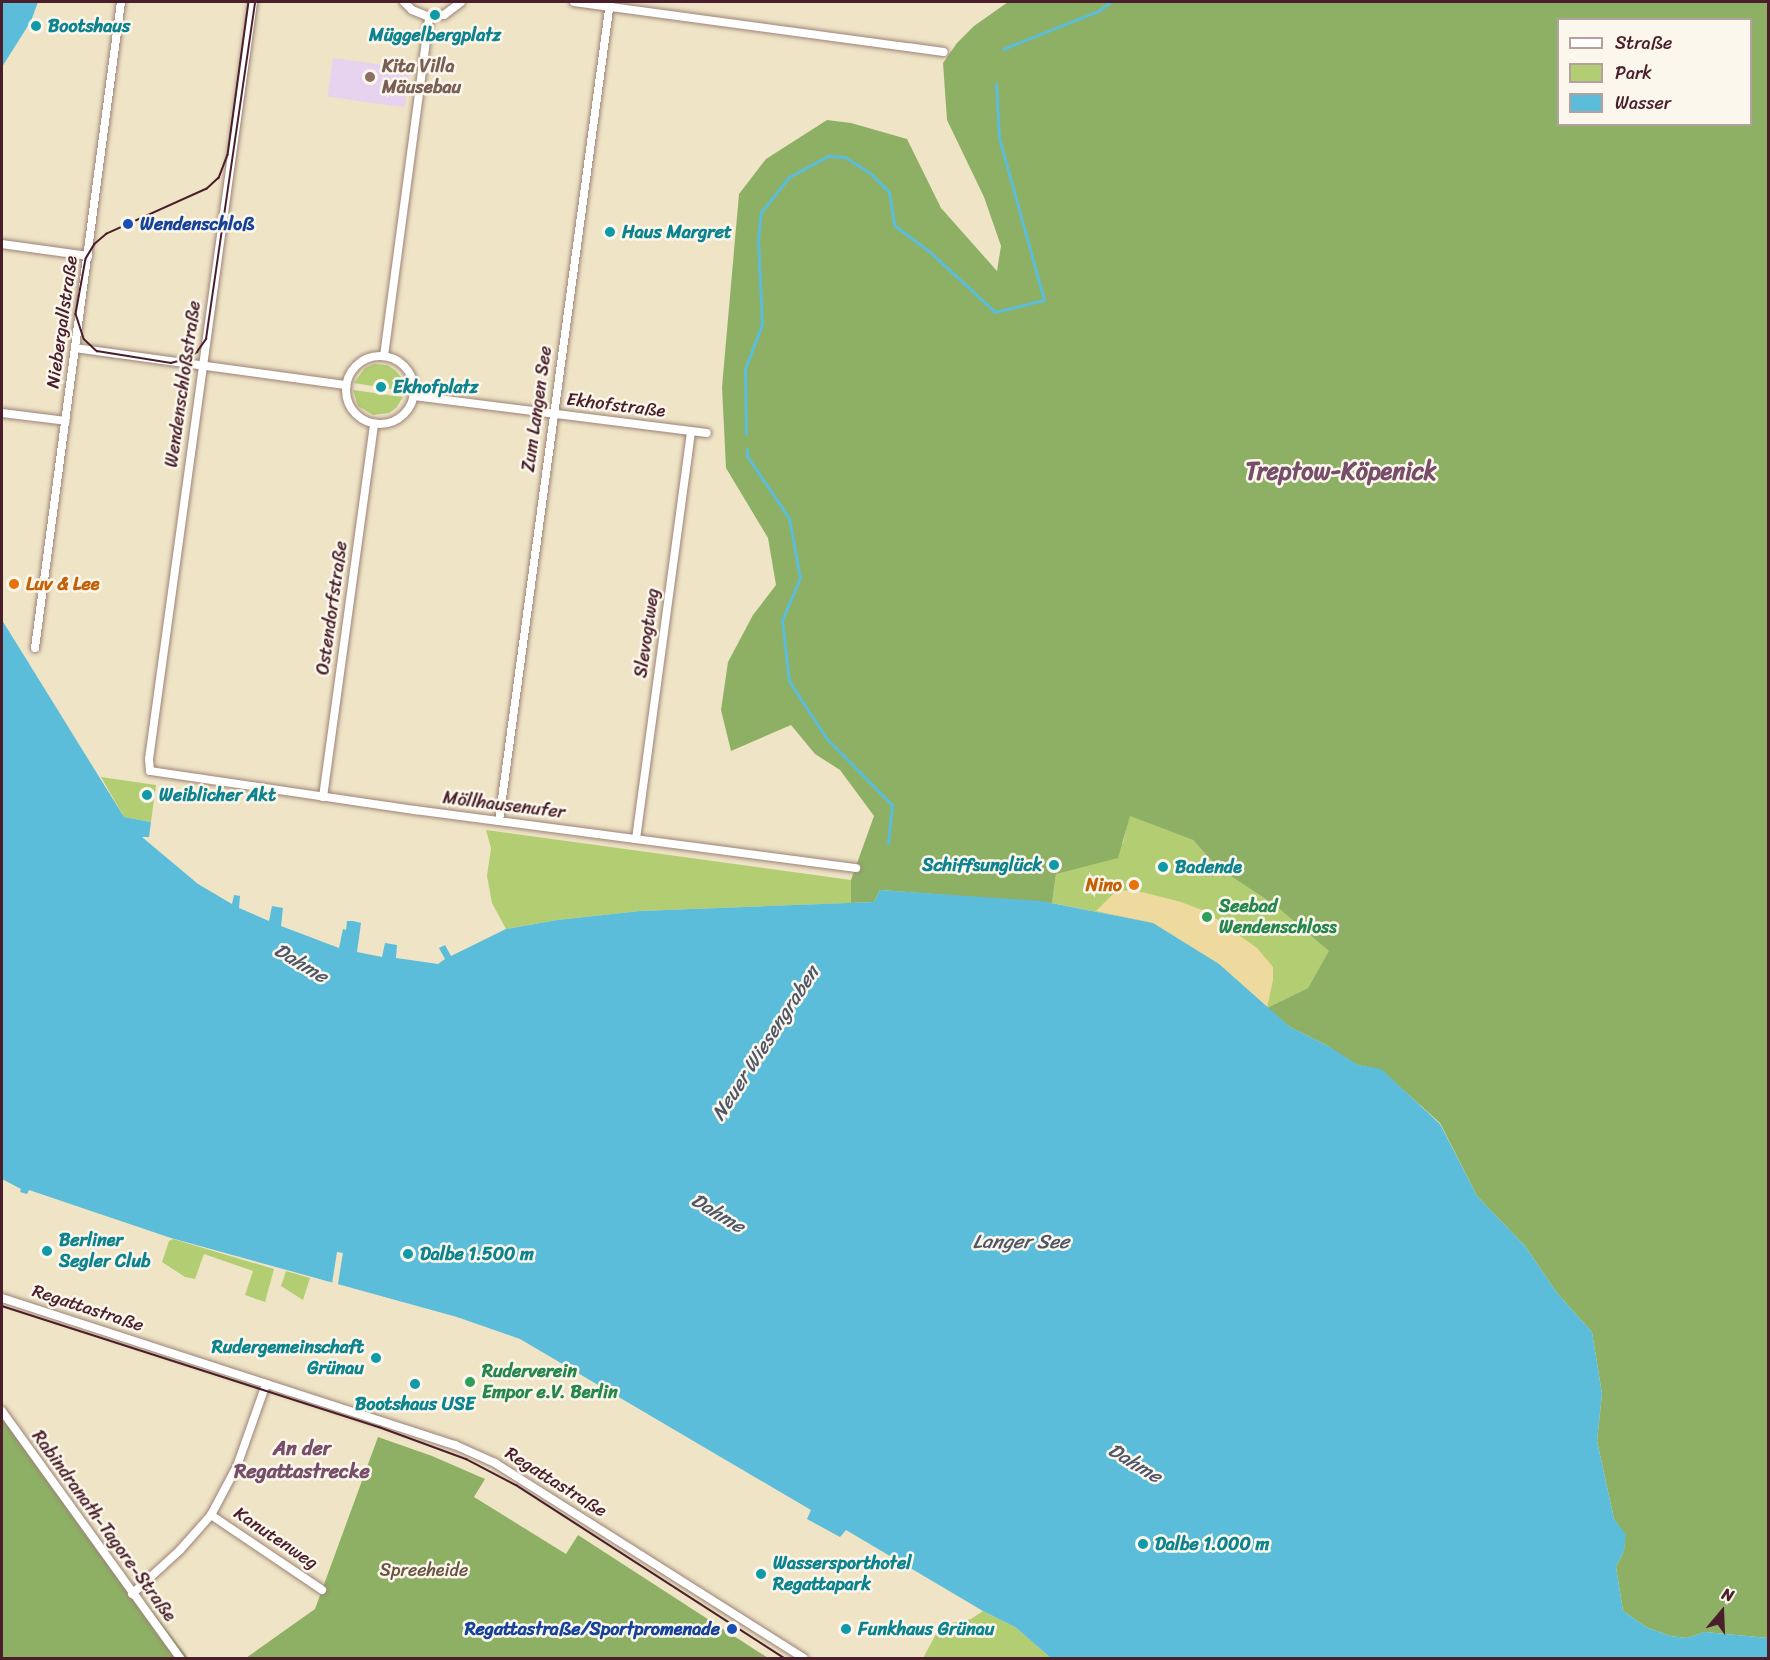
<!DOCTYPE html>
<html>
<head>
<meta charset="utf-8">
<style>
	body { margin:0 }
	#map { position:relative; width:1770px; height:1660px; overflow:hidden; background:#efe4c6; font-family:Sriracha,sans-serif }
	div>[style] { position:absolute }
	[style*='--x'] { left:calc(var(--x)*1px); top:calc(var(--y)*1px); width:calc(var(--w)*1px); rotate:calc(var(--a)*1deg) }
	.built>* { inset:0; background:#e7d2ef; transform-origin:0 0 }
	.green>* { inset:0; background:#b3cd73 }
	.forest>* { inset:0; background:#8eb065 }
	.sand>* { inset:0; background:#eeda9e }
	.water>* { inset:0; background:#5bbdd9 }
	.pier>* { inset:0; background:#efe4c6; transform-origin:0 0 }
	.stream>* { height:3px; margin:-1.5px; padding:0 1.5px; transform-origin:1.5px; border-radius:1.5px; background:#5bbdd9 }
	.roads { filter:drop-shadow(0 0 2px #9c8278) drop-shadow(0 0 2px #9c8278) }
	.street>* { height:8px; margin:-4px; padding:0 4px; transform-origin:4px; border-radius:4px; background:#fff }
	.street>.ring { margin:-4px; padding:0; box-sizing:content-box; background:none; border:8px solid #fff; border-radius:50% }
	.tram>* { height:1.5px; margin:-0.75px; padding:0 0.75px; transform-origin:0.75px; border-radius:0.75px; background:#4a1f2b }
	.dots>* { width:16px; height:16px; translate:-50% -50%; box-sizing:border-box; border:3px solid #fbf7ec; border-radius:50% }
	span { translate:-50% -50%; white-space:nowrap; text-align:center; line-height:1.15; -webkit-text-stroke:5px #fbf7ec; paint-order:stroke }
	.culture-label { font-size:18px; color:#0d838f; font-weight:700 }
	.left { translate:0 -50%; text-align:left }
	.right { translate:-100% -50%; text-align:right }
	.education-label { font-size:18px; color:#785e54; font-weight:700 }
	.transit-label { font-size:18px; color:#164399; font-weight:700 }
	.street-label { font-size:18px; color:#4a1f2b }
	.food-label { font-size:18px; color:#c56008; font-weight:700 }
	.leisure-label { font-size:18px; color:#27864d; font-weight:700 }
	.park-label { font-size:18px; color:#6a5341 }
	.water-label { font-size:20px; color:#505668; font-style:italic }
	.neighbourhood-label { font-size:20px; color:#764e69; font-weight:700 }
	.district-label { font-size:24px; color:#764e69; font-weight:700 }
	.frame { position:absolute; inset:0; border:3px solid #4a1f2b; pointer-events:none }
	.legend { position:absolute; left:1557px; top:18px; width:195px; height:108px; box-sizing:border-box; background:#fbf7ec; border:2px solid #b4a19f; margin:0; padding:8px 10px; list-style:none; font-size:18px; color:#4a1f2b }
	.legend li { display:flex; align-items:center; gap:12px; height:30px }
	.legend b { width:30px; border:2px solid #b4a19f }
	.north { position:absolute; left:1692px; top:1582px; width:60px; height:60px; -webkit-text-stroke:4px #fbf7ec; paint-order:stroke; rotate:19deg; font-size:16px; font-weight:700; line-height:24px; text-align:center; color:#4a1f2b }
	.north::after { content:''; display:block; margin:auto; width:21px; height:27px; background:#4a1f2b; clip-path:polygon(50% 0,100% 100%,50% 72%,0 100%) }
</style>
</head>
<body>
<div id="map">
	<div class="built">
		<div style="left:333px;top:58px;width:78px;height:39px;rotate:8deg"></div>
	</div>
	<div class="green">
		<div style="clip-path:polygon(374px 364px,387px 365px,395px 370px,401px 377px,404px 391px,354px 383px,365px 368px)"></div>
		<div style="clip-path:polygon(353px 390px,403px 397px,396px 408px,389px 413px,373px 415px,358px 406px)"></div>
		<div style="clip-path:polygon(101px 777px,156px 785px,151px 822px,124px 817px)"></div>
		<div style="clip-path:polygon(1129px 815px,1193px 840px,1217px 867px,1276px 906px,1330px 951px,1308px 988px,1267px 1008px,1219px 964px,1153px 923px,1052px 903px,1056px 874px,1077px 867px,1123px 843px)"></div>
		<div style="clip-path:polygon(486px 830px,851px 880px,851px 903px,640px 911px,557px 920px,506px 929px,492px 903px,487px 876px,491px 848px)"></div>
		<div style="clip-path:polygon(173px 1239px,274px 1269px,265px 1302px,245px 1295px,253px 1271px,204px 1254px,195px 1279px,185px 1277px,162px 1262px,169px 1241px)"></div>
		<div style="clip-path:polygon(286px 1271px,310px 1278px,303px 1300px,281px 1286px)"></div>
		<div style="clip-path:polygon(983px 1611px,1015px 1627px,1051px 1658px,923px 1658px,941px 1625px,971px 1619px)"></div>
	</div>
	<div class="forest">
		<div style="clip-path:polygon(evenodd,1008px 2px,1768px 2px,1768px 1638px,1705px 1632px,1687px 1638px,1670px 1636px,1646px 1627px,1623px 1611px,1616px 1567px,1624px 1551px,1625px 1535px,1614px 1519px,1597px 1441px,1602px 1394px,1592px 1332px,1557px 1293px,1525px 1246px,1477px 1196px,1440px 1123px,1381px 1070px,1358px 1065px,1343px 1057px,1328px 1046px,1290px 1027px,1267px 1008px,1308px 988px,1329px 951px,1276px 906px,1217px 867px,1193px 840px,1130px 816px,1118px 858px,1056px 874px,1052px 903px,880px 890px,874px 902px,851px 903px,851px 880px,874px 816px,840px 770px,815px 754px,791px 725px,731px 751px,721px 710px,728px 662px,753px 615px,776px 585px,768px 538px,726px 468px,722px 387px,739px 194px,766px 159px,827px 120px,851px 123px,907px 139px,941px 208px,997px 271px,1001px 246px,984px 197px,947px 120px,943px 63px,957px 43px,974px 26px,1008px 2px,1558px 20px,1750px 20px,1750px 124px,1558px 124px,1558px 20px)"></div>
		<div style="clip-path:polygon(2px 1415px,188px 1658px,2px 1658px)"></div>
		<div style="clip-path:polygon(378px 1437px,432px 1456px,485px 1479px,474px 1497px,566px 1554px,578px 1535px,768px 1658px,246px 1658px,315px 1609px)"></div>
	</div>
	<div class="sand">
		<div style="clip-path:polygon(1134px 890px,1181px 902px,1207px 912px,1257px 948px,1273px 967px,1273px 980px,1267px 1008px,1219px 964px,1153px 923px,1096px 911px,1116px 891px)"></div>
	</div>
	<div class="water">
		<div style="clip-path:polygon(2px 2px,38px 2px,31px 21px,2px 67px)"></div>
		<div style="clip-path:polygon(2px 620px,124px 817px,151px 822px,149px 837px,142px 837px,198px 884px,232px 904px,234px 895px,240px 896px,239px 908px,269px 921px,272px 906px,283px 908px,281px 926px,339px 948px,343px 929px,346px 930px,347px 921px,353px 921px,361px 923px,357px 952px,382px 957px,385px 943px,397px 945px,396px 958px,438px 964px,445px 959px,439px 948px,445px 945px,451px 956px,506px 929px,557px 920px,640px 911px,874px 902px,880px 890px,1041px 901px,1153px 923px,1219px 964px,1290px 1027px,1328px 1046px,1358px 1065px,1381px 1069px,1440px 1124px,1477px 1196px,1525px 1246px,1557px 1293px,1592px 1332px,1602px 1394px,1597px 1441px,1614px 1519px,1626px 1535px,1624px 1551px,1616px 1567px,1623px 1611px,1646px 1627px,1670px 1636px,1687px 1638px,1705px 1632px,1768px 1638px,1768px 1658px,1051px 1658px,1015px 1627px,983px 1611px,846px 1530px,840px 1537px,807px 1519px,811px 1510px,520px 1339px,457px 1317px,171px 1238px,29px 1190px,27px 1194px,20px 1192px,21px 1189px,2px 1179px)"></div>
	</div>
	<div class="pier">
		<div style="left:337px;top:1252px;width:6px;height:32px;rotate:9deg"></div>
	</div>
	<div class="stream">
		<div style="--x:1003;--y:49;--w:102;--a:-21.8"></div>
		<div style="--x:1098;--y:11;--w:16;--a:-35"></div>
		<div style="--x:746;--y:434;--w:65;--a:-90.9"></div>
		<div style="--x:745;--y:369;--w:48;--a:-69.3"></div>
		<div style="--x:762;--y:324;--w:85;--a:-92.7"></div>
		<div style="--x:758;--y:239;--w:27;--a:-84"></div>
		<div style="--x:761;--y:212;--w:45;--a:-51.3"></div>
		<div style="--x:789;--y:177;--w:44;--a:-28.3"></div>
		<div style="--x:828;--y:156;--w:17;--a:3"></div>
		<div style="--x:845;--y:157;--w:30;--a:33"></div>
		<div style="--x:870;--y:173;--w:27;--a:45"></div>
		<div style="--x:889;--y:192;--w:33;--a:81"></div>
		<div style="--x:894;--y:225;--w:45;--a:36.9"></div>
		<div style="--x:930;--y:252;--w:88;--a:42.7"></div>
		<div style="--x:995;--y:312;--w:50;--a:-13.8"></div>
		<div style="--x:1044;--y:300;--w:168;--a:-105.5"></div>
		<div style="--x:999;--y:138;--w:54;--a:-93.2"></div>
		<div style="--x:747;--y:449;--w:7;--a:90"></div>
		<div style="--x:747;--y:456;--w:75;--a:55.9"></div>
		<div style="--x:789;--y:518;--w:61;--a:79.6"></div>
		<div style="--x:800;--y:578;--w:46;--a:113.2"></div>
		<div style="--x:782;--y:620;--w:61;--a:83.5"></div>
		<div style="--x:789;--y:681;--w:69;--a:56.8"></div>
		<div style="--x:827;--y:739;--w:93;--a:45.4"></div>
		<div style="--x:892;--y:805;--w:38;--a:96"></div>
	</div>
	<div class="roads">
		<div class="street">
			<div style="--x:253;--y:2;--w:764;--a:97.82"></div>
			<div style="--x:149;--y:759;--w:12;--a:85"></div>
			<div style="--x:150;--y:771;--w:268;--a:8.4"></div>
			<div style="--x:415;--y:810;--w:445;--a:7.5"></div>
			<div style="--x:404;--y:2;--w:11;--a:45"></div>
			<div style="--x:412;--y:10;--w:18;--a:22"></div>
			<div style="--x:429;--y:17;--w:15;--a:-8"></div>
			<div style="--x:444;--y:15;--w:21;--a:-37"></div>
			<div style="--x:574;--y:2;--w:373;--a:7.7"></div>
			<div style="--x:2;--y:244;--w:87;--a:7.9"></div>
			<div style="--x:75;--y:348;--w:274;--a:7.8"></div>
			<div style="--x:384;--y:356;--w:342;--a:-82.4"></div>
			<div class="ring" style="left:346px;top:356px;width:60px;height:60px"></div>
			<div style="--x:414;--y:396;--w:295;--a:7.2"></div>
			<div style="--x:2;--y:413;--w:64;--a:7.1"></div>
			<div style="--x:35;--y:648;--w:652;--a:-82.42"></div>
			<div style="--x:323;--y:797;--w:377;--a:-82.2"></div>
			<div style="--x:499;--y:821;--w:826;--a:-82.28"></div>
			<div style="--x:636;--y:839;--w:411;--a:-82.3"></div>
			<div style="--x:2;--y:1298;--w:476;--a:18"></div>
			<div style="--x:455;--y:1445;--w:44;--a:24.2"></div>
			<div style="--x:495;--y:1463;--w:365;--a:32.3"></div>
			<div style="--x:2;--y:1411;--w:304;--a:54.2"></div>
			<div style="--x:211;--y:1515;--w:134;--a:34"></div>
			<div style="--x:132;--y:1594;--w:65;--a:-42.5"></div>
			<div style="--x:180;--y:1550;--w:47;--a:-48.5"></div>
			<div style="--x:211;--y:1515;--w:55;--a:-62"></div>
			<div style="--x:237;--y:1466;--w:87;--a:-70.5"></div>
		</div>
	</div>
	<div class="tram">
		<div style="--x:249;--y:2;--w:154;--a:97.8"></div>
		<div style="--x:228;--y:155;--w:25;--a:111"></div>
		<div style="--x:219;--y:178;--w:16;--a:137"></div>
		<div style="--x:207;--y:189;--w:110;--a:155.8"></div>
		<div style="--x:107;--y:234;--w:16;--a:140"></div>
		<div style="--x:95;--y:244;--w:17;--a:121"></div>
		<div style="--x:86;--y:259;--w:56;--a:100.3"></div>
		<div style="--x:76;--y:314;--w:26;--a:72"></div>
		<div style="--x:84;--y:339;--w:18;--a:43"></div>
		<div style="--x:97;--y:351;--w:75;--a:9.2"></div>
		<div style="--x:171;--y:363;--w:16;--a:-15"></div>
		<div style="--x:186;--y:359;--w:13;--a:-32"></div>
		<div style="--x:197;--y:352;--w:16;--a:-55"></div>
		<div style="--x:206;--y:339;--w:341;--a:-81.7"></div>
		<div style="--x:2;--y:1306;--w:396;--a:17.8"></div>
		<div style="--x:379;--y:1427;--w:93;--a:20.2"></div>
		<div style="--x:466;--y:1459;--w:56;--a:27.5"></div>
		<div style="--x:516;--y:1485;--w:319;--a:32.8"></div>
	</div>
	<div class="dots">
		<div style="left:435px;top:15px;background:#0f9aa8"></div>
		<div style="left:36px;top:26px;background:#0f9aa8"></div>
		<div style="left:370px;top:77px;background:#8d6e63"></div>
		<div style="left:128px;top:224px;background:#1a4fb4"></div>
		<div style="left:610px;top:232px;background:#0f9aa8"></div>
		<div style="left:381px;top:387px;background:#0f9aa8"></div>
		<div style="left:14px;top:584px;background:#e8710a"></div>
		<div style="left:147px;top:795px;background:#0f9aa8"></div>
		<div style="left:1054px;top:865px;background:#0f9aa8"></div>
		<div style="left:1163px;top:867px;background:#0f9aa8"></div>
		<div style="left:1134px;top:885px;background:#e8710a"></div>
		<div style="left:1207px;top:917px;background:#2e9e5b"></div>
		<div style="left:47px;top:1251px;background:#0f9aa8"></div>
		<div style="left:408px;top:1254px;background:#0f9aa8"></div>
		<div style="left:376px;top:1358px;background:#0f9aa8"></div>
		<div style="left:470px;top:1382px;background:#2e9e5b"></div>
		<div style="left:415px;top:1384px;background:#0f9aa8"></div>
		<div style="left:1143px;top:1544px;background:#0f9aa8"></div>
		<div style="left:761px;top:1574px;background:#0f9aa8"></div>
		<div style="left:732px;top:1629px;background:#1a4fb4"></div>
		<div style="left:846px;top:1629px;background:#0f9aa8"></div>
	</div>
	<div class="culture-label">
		<span class="left" style="left:48px;top:26px">Bootshaus</span>
		<span style="left:435px;top:35px">Müggelbergplatz</span>
		<span class="left" style="left:622px;top:232px">Haus Margret</span>
		<span class="left" style="left:393px;top:387px">Ekhofplatz</span>
		<span class="left" style="left:159px;top:795px">Weiblicher Akt</span>
		<span class="right" style="left:1042px;top:865px">Schiffsunglück</span>
		<span class="left" style="left:1175px;top:867px">Badende</span>
		<span class="left" style="left:59px;top:1251px">Berliner<br>Segler Club</span>
		<span class="left" style="left:420px;top:1254px">Dalbe 1.500 m</span>
		<span class="right" style="left:364px;top:1358px">Rudergemeinschaft<br>Grünau</span>
		<span style="left:415px;top:1404px">Bootshaus USE</span>
		<span class="left" style="left:1155px;top:1544px">Dalbe 1.000 m</span>
		<span class="left" style="left:773px;top:1574px">Wassersporthotel<br>Regattapark</span>
		<span class="left" style="left:858px;top:1629px">Funkhaus Grünau</span>
	</div>
	<div class="education-label">
		<span class="left" style="left:382px;top:77px">Kita Villa<br>Mäusebau</span>
	</div>
	<div class="transit-label">
		<span class="left" style="left:140px;top:224px">Wendenschloß</span>
		<span class="right" style="left:720px;top:1629px">Regattastraße/Sportpromenade</span>
	</div>
	<div class="street-label">
		<span style="left:62px;top:322px;rotate:-82deg">Niebergallstraße</span>
		<span style="left:183px;top:384px;rotate:-82deg">Wendenschloßstraße</span>
		<span style="left:616px;top:405px;rotate:7deg">Ekhofstraße</span>
		<span style="left:537px;top:409px;rotate:-82deg">Zum Langen See</span>
		<span style="left:332px;top:608px;rotate:-82deg">Ostendorfstraße</span>
		<span style="left:647px;top:633px;rotate:-82deg">Slevogtweg</span>
		<span style="left:504px;top:805px;rotate:7deg">Möllhausenufer</span>
		<span style="left:88px;top:1308px;rotate:18deg">Regattastraße</span>
		<span style="left:556px;top:1482px;rotate:32deg">Regattastraße</span>
		<span style="left:104px;top:1526px;rotate:54deg">Rabindranath-Tagore-Straße</span>
		<span style="left:276px;top:1538px;rotate:34deg">Kanutenweg</span>
	</div>
	<div class="food-label">
		<span class="left" style="left:26px;top:584px">Luv &amp; Lee</span>
		<span class="right" style="left:1122px;top:885px">Nino</span>
	</div>
	<div class="leisure-label">
		<span class="left" style="left:1219px;top:917px">Seebad<br>Wendenschloss</span>
		<span class="left" style="left:482px;top:1382px">Ruderverein<br>Empor e.V. Berlin</span>
	</div>
	<div class="park-label">
		<span style="left:424px;top:1570px">Spreeheide</span>
	</div>
	<div class="water-label">
		<span style="left:301px;top:963px;rotate:31deg">Dahme</span>
		<span style="left:765px;top:1043px;rotate:-57deg">Neuer Wiesengraben</span>
		<span style="left:718px;top:1213px;rotate:31deg">Dahme</span>
		<span style="left:1021px;top:1241px">Langer See</span>
		<span style="left:1135px;top:1463px;rotate:31deg">Dahme</span>
	</div>
	<div class="neighbourhood-label">
		<span style="left:302px;top:1460px">An der<br>Regattastrecke</span>
	</div>
	<div class="district-label">
		<span style="left:1341px;top:472px">Treptow-Köpenick</span>
	</div>
	<div class="frame"></div>
	<ul class="legend">
	<li><b style="height:8px;background:#fff"></b>Straße</li>
	<li><b style="height:16px;background:#b3cd73"></b>Park</li>
	<li><b style="height:16px;background:#5bbdd9"></b>Wasser</li>
	</ul>
	<div class="north">N</div>
</div>
</body>
</html>
